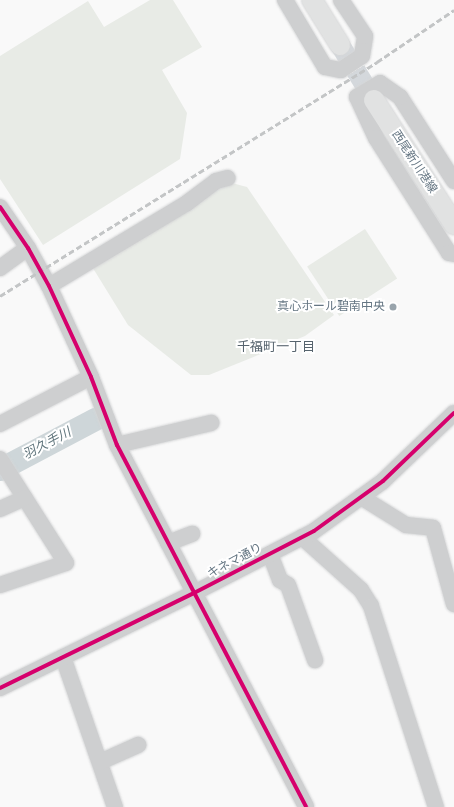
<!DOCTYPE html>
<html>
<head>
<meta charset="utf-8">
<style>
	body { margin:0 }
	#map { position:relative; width:454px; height:807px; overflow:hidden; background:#f9f9f9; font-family:"Fira Sans","Noto Sans JP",sans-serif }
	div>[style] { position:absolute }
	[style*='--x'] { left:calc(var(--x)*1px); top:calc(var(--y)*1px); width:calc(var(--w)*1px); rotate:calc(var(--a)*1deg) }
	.green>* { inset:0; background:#e8ebe6; transform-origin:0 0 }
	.river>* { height:23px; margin:-11.5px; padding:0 11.5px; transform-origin:11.5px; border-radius:11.5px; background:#ced6d9 }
	.major-tunnel>* { height:20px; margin-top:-10px; transform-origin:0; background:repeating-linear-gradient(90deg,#d4d8dc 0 20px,transparent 0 30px) }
	.roads { filter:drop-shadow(0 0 1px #d5d6d7) drop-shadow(0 0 1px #d5d6d7) }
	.minor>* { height:16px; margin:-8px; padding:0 8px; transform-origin:8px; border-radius:8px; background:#cecfd0 }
	.major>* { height:20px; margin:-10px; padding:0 10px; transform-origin:10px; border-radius:10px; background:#e1e2e2 }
	.rail>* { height:3px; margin-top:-1.5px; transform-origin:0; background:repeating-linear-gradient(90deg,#c3c5c6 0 6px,transparent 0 9px) }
	.cycleway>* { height:4px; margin:-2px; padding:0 2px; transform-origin:2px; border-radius:2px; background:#d6006c }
	.dots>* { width:11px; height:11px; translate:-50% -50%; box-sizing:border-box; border:2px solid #fff; border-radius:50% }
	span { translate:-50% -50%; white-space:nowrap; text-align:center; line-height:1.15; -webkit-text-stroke:4px #fff; paint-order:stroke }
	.street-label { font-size:12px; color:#657683 }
	.poi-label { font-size:12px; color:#657683 }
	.right { translate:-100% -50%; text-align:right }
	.neighbourhood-label { font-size:13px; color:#57646e }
	.water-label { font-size:13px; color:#60757c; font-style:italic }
</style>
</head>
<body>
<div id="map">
	<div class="green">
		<div style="clip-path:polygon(150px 0,173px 0,202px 47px,162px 70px,187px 113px,180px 159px,43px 245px,0 179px,0 56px,88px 1px,104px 27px)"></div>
		<div style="clip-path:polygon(228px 182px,247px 187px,334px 315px,305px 336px,209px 375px,191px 375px,128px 325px,91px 265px)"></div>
		<div style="left:365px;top:229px;width:59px;height:69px;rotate:57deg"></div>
	</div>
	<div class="river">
		<div style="--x:0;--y:469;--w:107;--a:-27.8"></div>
	</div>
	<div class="major-tunnel">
		<div style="--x:340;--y:45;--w:65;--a:58.3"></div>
	</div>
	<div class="roads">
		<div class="minor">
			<div style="--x:285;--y:0;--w:78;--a:59.2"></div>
			<div style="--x:325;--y:67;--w:16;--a:11"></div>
			<div style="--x:341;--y:70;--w:25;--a:-34"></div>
			<div style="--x:362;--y:56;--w:20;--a:-81"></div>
			<div style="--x:365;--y:36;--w:43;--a:-123.7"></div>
			<div style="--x:454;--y:181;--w:100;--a:-122.7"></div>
			<div style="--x:400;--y:97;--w:24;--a:-145"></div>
			<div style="--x:380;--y:83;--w:27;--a:149"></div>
			<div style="--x:357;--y:97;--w:45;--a:65.1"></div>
			<div style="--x:376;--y:138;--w:136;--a:57.6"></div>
			<div style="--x:449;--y:253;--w:5;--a:11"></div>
			<div style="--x:0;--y:207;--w:50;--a:55.7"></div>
			<div style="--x:28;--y:248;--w:43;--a:61.1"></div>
			<div style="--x:49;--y:286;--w:100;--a:65.2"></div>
			<div style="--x:91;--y:377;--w:73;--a:69.1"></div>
			<div style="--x:117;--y:445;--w:408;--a:62.4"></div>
			<div style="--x:0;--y:268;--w:34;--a:-36"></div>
			<div style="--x:49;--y:286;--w:161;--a:-31"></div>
			<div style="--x:187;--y:203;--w:36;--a:-37"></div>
			<div style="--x:216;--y:181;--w:12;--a:-14"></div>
			<div style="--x:0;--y:424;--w:102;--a:-27.3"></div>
			<div style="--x:117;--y:445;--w:97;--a:-13.2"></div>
			<div style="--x:0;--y:459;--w:123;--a:57.6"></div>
			<div style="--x:66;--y:563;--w:70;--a:161.6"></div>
			<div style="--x:361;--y:497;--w:53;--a:31.9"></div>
			<div style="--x:406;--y:525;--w:27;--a:6"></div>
			<div style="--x:433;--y:528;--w:79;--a:74.6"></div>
			<div style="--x:0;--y:509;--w:27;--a:-24"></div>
			<div style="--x:302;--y:537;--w:79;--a:41.9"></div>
			<div style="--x:361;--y:590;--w:19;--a:58"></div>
			<div style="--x:371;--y:606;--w:211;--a:72.1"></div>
			<div style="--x:168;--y:543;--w:26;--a:-21"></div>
			<div style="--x:270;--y:554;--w:28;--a:69"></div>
			<div style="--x:280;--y:580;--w:9;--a:32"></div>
			<div style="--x:288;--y:585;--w:80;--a:70.2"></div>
			<div style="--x:63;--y:657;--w:159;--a:70.9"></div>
			<div style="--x:0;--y:688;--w:216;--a:-26.1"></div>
			<div style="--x:194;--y:593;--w:135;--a:-27.3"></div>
			<div style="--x:314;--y:531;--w:85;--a:-35.9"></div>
			<div style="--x:383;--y:481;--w:98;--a:-43.8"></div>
			<div style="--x:100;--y:762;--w:42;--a:-24.1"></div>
		</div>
		<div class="major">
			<div style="--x:312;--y:0;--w:53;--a:58.1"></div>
			<div style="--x:374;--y:100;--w:148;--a:57.2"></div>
		</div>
	</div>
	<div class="rail">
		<div style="--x:0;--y:296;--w:444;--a:-31.8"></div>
		<div style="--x:377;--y:62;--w:93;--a:-34"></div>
	</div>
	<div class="cycleway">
		<div style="--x:0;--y:207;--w:50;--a:55.7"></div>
		<div style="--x:28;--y:248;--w:43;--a:61.1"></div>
		<div style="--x:49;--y:286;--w:100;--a:65.2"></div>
		<div style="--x:91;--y:377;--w:73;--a:69.1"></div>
		<div style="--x:117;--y:445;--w:408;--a:62.4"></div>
		<div style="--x:0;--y:688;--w:216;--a:-26.1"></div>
		<div style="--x:194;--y:593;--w:135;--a:-27.3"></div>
		<div style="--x:314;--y:531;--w:85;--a:-35.9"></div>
		<div style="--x:383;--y:481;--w:98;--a:-43.8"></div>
	</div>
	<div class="dots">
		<div style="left:393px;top:307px;background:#99a4ac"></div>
	</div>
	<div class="street-label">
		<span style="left:414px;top:162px;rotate:57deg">西尾新川港線</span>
		<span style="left:235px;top:561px;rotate:-28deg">キネマ通り</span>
	</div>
	<div class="poi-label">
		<span class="right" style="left:385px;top:307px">真心ホール碧南中央</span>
	</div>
	<div class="neighbourhood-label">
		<span style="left:276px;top:347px">千福町一丁目</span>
	</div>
	<div class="water-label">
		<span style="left:47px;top:444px;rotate:-28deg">羽久手川</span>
	</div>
</div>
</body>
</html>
